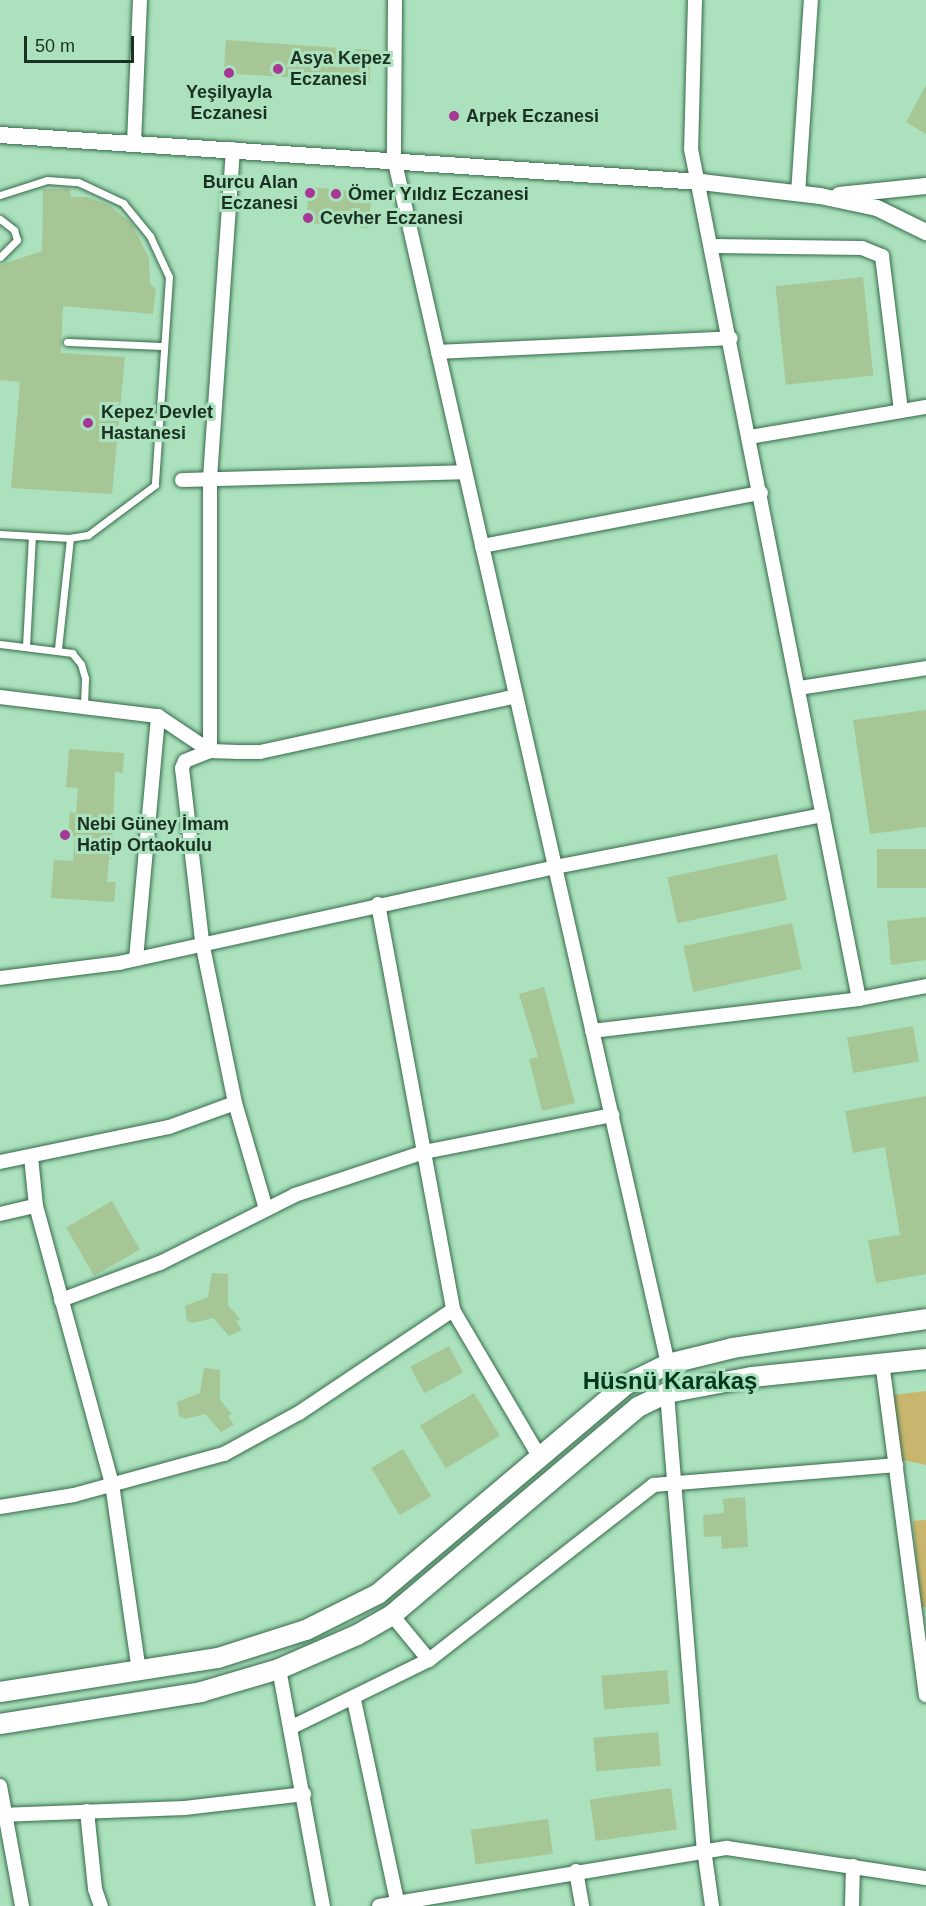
<!DOCTYPE html>
<html>
<head>
<meta charset="utf-8">
<style>
	body { margin:0 }
	#map { position:relative; width:926px; height:1906px; overflow:hidden; background:#abe2bd; font-family:Helvetica,sans-serif }
	div>[style] { position:absolute }
	[style*='--x'] { left:calc(var(--x)*1px); top:calc(var(--y)*1px); width:calc(var(--w)*1px); rotate:calc(var(--a)*1deg) }
	.green>* { inset:0; background:#c9b66e }
	.building>* { inset:0; background:#a6c695; transform-origin:0 0 }
	.roads { filter:drop-shadow(0 0 2px #366a4a) drop-shadow(0 0 2px #366a4a) }
	.service>* { height:7px; margin:-3.5px; padding:0 3.5px; transform-origin:3.5px; border-radius:3.5px; background:#fff }
	.minor>* { height:14px; margin:-7px; padding:0 7px; transform-origin:7px; border-radius:7px; background:#fff }
	.tertiary>* { height:16px; margin:-8px; padding:0 8px; transform-origin:8px; border-radius:8px; background:#fff }
	.secondary>* { height:20px; margin:-10px; padding:0 10px; transform-origin:10px; border-radius:10px; background:#fff }
	.dots>* { width:16px; height:16px; translate:-50% -50%; box-sizing:border-box; border:3px solid #abe2bd; border-radius:50% }
	span { translate:-50% -50%; white-space:nowrap; text-align:center; line-height:1.15; -webkit-text-stroke:6px #abe2bd; paint-order:stroke }
	.poi-label { font-size:18px; color:#1a3022; font-weight:700 }
	.left { translate:0 -50%; text-align:left }
	.right { translate:-100% -50%; text-align:right }
	.district-label { font-size:24px; color:#00391c; font-weight:700 }
	.scale { position:absolute; left:24px; top:36px; width:110px; height:27px; box-sizing:border-box; border:3px solid #1a3022; border-top:0; padding-left:8px; font-size:18px; line-height:21px; white-space:nowrap; color:#1a3022; -webkit-text-stroke:4px #abe2bd; paint-order:stroke }
</style>
</head>
<body>
<div id="map">
	<div class="green">
		<div style="clip-path:polygon(926px 1391px,926px 1465px,899px 1459px,893px 1395px)"></div>
		<div style="clip-path:polygon(926px 1520px,926px 1607px,921px 1607px,913px 1521px)"></div>
	</div>
	<div class="building">
		<div style="left:226px;top:40px;width:146px;height:33px;rotate:4deg"></div>
		<div style="clip-path:polygon(926px 85px,926px 134px,906px 122px)"></div>
		<div style="left:309px;top:187px;width:63px;height:36px;rotate:5deg"></div>
		<div style="clip-path:polygon(43px 189px,70px 189px,71px 197px,87px 197px,109px 205px,132px 224px,149px 258px,150px 284px,156px 289px,153px 314px,63px 306px,61px 353px,125px 357px,112px 494px,11px 488px,20px 382px,0 380px,0 265px,42px 251px)"></div>
		<div style="left:863px;top:277px;width:99px;height:88px;rotate:84deg"></div>
		<div style="clip-path:polygon(926px 710px,926px 827px,870px 834px,853px 720px)"></div>
		<div style="clip-path:polygon(69px 749px,124px 753px,123px 773px,115px 772px,112px 859px,109px 859px,107px 882px,116px 882px,114px 902px,51px 898px,54px 860px,73px 861px,75px 836px,68px 836px,70px 812px,76px 813px,78px 788px,66px 787px)"></div>
		<div style="left:926px;top:849px;width:39px;height:49px;rotate:90deg"></div>
		<div style="left:777px;top:854px;width:47px;height:112px;rotate:78deg"></div>
		<div style="clip-path:polygon(926px 917px,926px 960px,891px 965px,887px 921px)"></div>
		<div style="left:792px;top:923px;width:47px;height:111px;rotate:78deg"></div>
		<div style="clip-path:polygon(544px 987px,575px 1103px,542px 1111px,529px 1059px,538px 1057px,519px 994px)"></div>
		<div style="left:913px;top:1026px;width:36px;height:67px;rotate:80deg"></div>
		<div style="clip-path:polygon(926px 1096px,926px 1274px,876px 1283px,868px 1240px,900px 1235px,885px 1147px,853px 1153px,845px 1111px)"></div>
		<div style="left:112px;top:1201px;width:56px;height:53px;rotate:60deg"></div>
		<div style="clip-path:polygon(212px 1273px,228px 1274px,228px 1305px,240px 1319px,236px 1321px,242px 1330px,229px 1336px,213px 1318px,193px 1323px,187px 1321px,185px 1306px,208px 1297px)"></div>
		<div style="left:449px;top:1346px;width:30px;height:44px;rotate:62deg"></div>
		<div style="clip-path:polygon(204px 1368px,220px 1370px,220px 1400px,232px 1414px,228px 1416px,234px 1425px,221px 1432px,205px 1414px,185px 1419px,179px 1416px,177px 1402px,200px 1393px)"></div>
		<div style="left:474px;top:1393px;width:50px;height:63px;rotate:59deg"></div>
		<div style="left:403px;top:1449px;width:55px;height:37px;rotate:59deg"></div>
		<div style="clip-path:polygon(745px 1497px,748px 1547px,722px 1549px,721px 1536px,704px 1537px,703px 1515px,724px 1513px,723px 1499px)"></div>
		<div style="left:667px;top:1670px;width:34px;height:66px;rotate:85deg"></div>
		<div style="left:658px;top:1732px;width:34px;height:65px;rotate:85deg"></div>
		<div style="left:671px;top:1788px;width:42px;height:82px;rotate:82deg"></div>
		<div style="left:548px;top:1819px;width:35px;height:78px;rotate:82deg"></div>
	</div>
	<div class="roads">
		<div class="service">
			<div style="--x:0;--y:195;--w:49;--a:-17.7"></div>
			<div style="--x:47;--y:180;--w:31;--a:4"></div>
			<div style="--x:78;--y:182;--w:50;--a:25"></div>
			<div style="--x:123;--y:203;--w:43;--a:50.7"></div>
			<div style="--x:150;--y:236;--w:45;--a:65.1"></div>
			<div style="--x:169;--y:277;--w:208;--a:93.9"></div>
			<div style="--x:155;--y:485;--w:84;--a:143.3"></div>
			<div style="--x:88;--y:535;--w:18;--a:171"></div>
			<div style="--x:70;--y:538;--w:112;--a:96.2"></div>
			<div style="--x:0;--y:219;--w:18;--a:38"></div>
			<div style="--x:14;--y:230;--w:10;--a:73"></div>
			<div style="--x:17;--y:240;--w:24;--a:135"></div>
			<div style="--x:67;--y:342;--w:96;--a:2.4"></div>
			<div style="--x:0;--y:534;--w:70;--a:3.3"></div>
			<div style="--x:0;--y:644;--w:73;--a:7.1"></div>
			<div style="--x:72;--y:653;--w:14;--a:51"></div>
			<div style="--x:81;--y:664;--w:15;--a:74"></div>
			<div style="--x:85;--y:678;--w:28;--a:92"></div>
			<div style="--x:26;--y:646;--w:110;--a:-86.9"></div>
		</div>
		<div class="minor">
			<div style="--x:395;--y:0;--w:158;--a:90.4"></div>
			<div style="--x:394;--y:158;--w:1237;--a:77.2"></div>
			<div style="--x:695;--y:0;--w:149;--a:91.5"></div>
			<div style="--x:691;--y:149;--w:866;--a:78.82"></div>
			<div style="--x:134;--y:143;--w:143;--a:-87.6"></div>
			<div style="--x:233;--y:149;--w:332;--a:94"></div>
			<div style="--x:210;--y:480;--w:271;--a:90"></div>
			<div style="--x:210;--y:751;--w:27;--a:158"></div>
			<div style="--x:185;--y:761;--w:8;--a:113"></div>
			<div style="--x:182;--y:768;--w:175;--a:83.4"></div>
			<div style="--x:202;--y:942;--w:164;--a:78.4"></div>
			<div style="--x:235;--y:1103;--w:110;--a:73.7"></div>
			<div style="--x:798;--y:194;--w:194;--a:-86.2"></div>
			<div style="--x:713;--y:246;--w:149;--a:0.8"></div>
			<div style="--x:862;--y:248;--w:22;--a:22"></div>
			<div style="--x:882;--y:256;--w:156;--a:83"></div>
			<div style="--x:438;--y:352;--w:293;--a:-2.7"></div>
			<div style="--x:750;--y:437;--w:179;--a:-9.7"></div>
			<div style="--x:182;--y:480;--w:283;--a:-1.6"></div>
			<div style="--x:482;--y:546;--w:284;--a:-10.8"></div>
			<div style="--x:799;--y:688;--w:129;--a:-8.9"></div>
			<div style="--x:0;--y:697;--w:159;--a:6.9"></div>
			<div style="--x:158;--y:716;--w:63;--a:33.9"></div>
			<div style="--x:210;--y:751;--w:28;--a:2"></div>
			<div style="--x:238;--y:752;--w:22;--a:0"></div>
			<div style="--x:260;--y:752;--w:262;--a:-12.3"></div>
			<div style="--x:378;--y:904;--w:413;--a:79.5"></div>
			<div style="--x:453;--y:1310;--w:169;--a:59.5"></div>
			<div style="--x:136;--y:959;--w:244;--a:-84.8"></div>
			<div style="--x:0;--y:978;--w:120;--a:-7.2"></div>
			<div style="--x:119;--y:963;--w:446;--a:-12.4"></div>
			<div style="--x:555;--y:867;--w:273;--a:-11"></div>
			<div style="--x:592;--y:1031;--w:269;--a:-6.8"></div>
			<div style="--x:859;--y:999;--w:68;--a:-11"></div>
			<div style="--x:31;--y:1157;--w:49;--a:84.2"></div>
			<div style="--x:36;--y:1206;--w:288;--a:74.7"></div>
			<div style="--x:112;--y:1484;--w:190;--a:81.8"></div>
			<div style="--x:0;--y:1162;--w:173;--a:-11.7"></div>
			<div style="--x:169;--y:1127;--w:70;--a:-20"></div>
			<div style="--x:0;--y:1214;--w:37;--a:-13"></div>
			<div style="--x:61;--y:1300;--w:106;--a:-20.5"></div>
			<div style="--x:160;--y:1263;--w:151;--a:-26.7"></div>
			<div style="--x:295;--y:1195;--w:136;--a:-18.4"></div>
			<div style="--x:424;--y:1152;--w:192;--a:-11.1"></div>
			<div style="--x:882;--y:1362;--w:336;--a:82.5"></div>
			<div style="--x:667;--y:1393;--w:457;--a:85.4"></div>
			<div style="--x:704;--y:1849;--w:58;--a:82"></div>
			<div style="--x:0;--y:1507;--w:75;--a:-9.2"></div>
			<div style="--x:74;--y:1495;--w:156;--a:-15.3"></div>
			<div style="--x:224;--y:1454;--w:85;--a:-28.7"></div>
			<div style="--x:299;--y:1413;--w:185;--a:-33.8"></div>
			<div style="--x:392;--y:1615;--w:58;--a:50.6"></div>
			<div style="--x:279;--y:1669;--w:241;--a:79.5"></div>
			<div style="--x:354;--y:1700;--w:206;--a:77.9"></div>
			<div style="--x:290;--y:1728;--w:155;--a:-26.1"></div>
			<div style="--x:429;--y:1660;--w:285;--a:-37.9"></div>
			<div style="--x:654;--y:1485;--w:243;--a:-4.7"></div>
			<div style="--x:0;--y:1786;--w:122;--a:79.6"></div>
			<div style="--x:87;--y:1811;--w:78;--a:84.1"></div>
			<div style="--x:95;--y:1889;--w:18;--a:71"></div>
			<div style="--x:0;--y:1815;--w:185;--a:-2.2"></div>
			<div style="--x:185;--y:1808;--w:120;--a:-6.7"></div>
			<div style="--x:576;--y:1871;--w:36;--a:80"></div>
			<div style="--x:379;--y:1906;--w:353;--a:-9.5"></div>
			<div style="--x:727;--y:1848;--w:201;--a:8.6"></div>
			<div style="--x:852;--y:1906;--w:40;--a:-88.6"></div>
		</div>
		<div class="tertiary">
			<div style="--x:0;--y:135;--w:703;--a:3.84"></div>
			<div style="--x:701;--y:182;--w:120;--a:6.7"></div>
			<div style="--x:820;--y:196;--w:58;--a:11.9"></div>
			<div style="--x:877;--y:208;--w:55;--a:26.1"></div>
			<div style="--x:839;--y:195;--w:87;--a:-5.9"></div>
		</div>
		<div class="secondary">
			<div style="--x:0;--y:1692;--w:221;--a:-8.9"></div>
			<div style="--x:218;--y:1658;--w:92;--a:-17.7"></div>
			<div style="--x:306;--y:1630;--w:80;--a:-26.6"></div>
			<div style="--x:378;--y:1594;--w:324;--a:-40.2"></div>
			<div style="--x:625;--y:1385;--w:48;--a:-26"></div>
			<div style="--x:668;--y:1364;--w:67;--a:-13.8"></div>
			<div style="--x:733;--y:1348;--w:195;--a:-8.5"></div>
			<div style="--x:0;--y:1724;--w:204;--a:-9"></div>
			<div style="--x:201;--y:1692;--w:81;--a:-16.4"></div>
			<div style="--x:279;--y:1669;--w:85;--a:-23.6"></div>
			<div style="--x:357;--y:1635;--w:40;--a:-29.7"></div>
			<div style="--x:392;--y:1615;--w:322;--a:-40.2"></div>
			<div style="--x:638;--y:1407;--w:32;--a:-26"></div>
			<div style="--x:667;--y:1393;--w:86;--a:-10.7"></div>
			<div style="--x:752;--y:1377;--w:175;--a:-5.9"></div>
		</div>
	</div>
	<div class="dots">
		<div style="left:278px;top:69px;background:#a63794"></div>
		<div style="left:229px;top:73px;background:#a63794"></div>
		<div style="left:454px;top:116px;background:#a63794"></div>
		<div style="left:310px;top:193px;background:#a63794"></div>
		<div style="left:336px;top:194px;background:#a63794"></div>
		<div style="left:308px;top:218px;background:#a63794"></div>
		<div style="left:88px;top:423px;background:#a63794"></div>
		<div style="left:65px;top:835px;background:#a63794"></div>
	</div>
	<div class="poi-label">
		<span class="left" style="left:290px;top:69px">Asya Kepez<br>Eczanesi</span>
		<span style="left:229px;top:103px">Yeşilyayla<br>Eczanesi</span>
		<span class="left" style="left:466px;top:116px">Arpek Eczanesi</span>
		<span class="right" style="left:298px;top:193px">Burcu Alan<br>Eczanesi</span>
		<span class="left" style="left:348px;top:194px">Ömer Yıldız Eczanesi</span>
		<span class="left" style="left:320px;top:218px">Cevher Eczanesi</span>
		<span class="left" style="left:101px;top:423px">Kepez Devlet<br>Hastanesi</span>
		<span class="left" style="left:77px;top:835px">Nebi Güney İmam<br>Hatip Ortaokulu</span>
	</div>
	<div class="district-label">
		<span style="left:670px;top:1381px">Hüsnü Karakaş</span>
	</div>
	<div class="scale">50 m</div>
</div>
</body>
</html>
